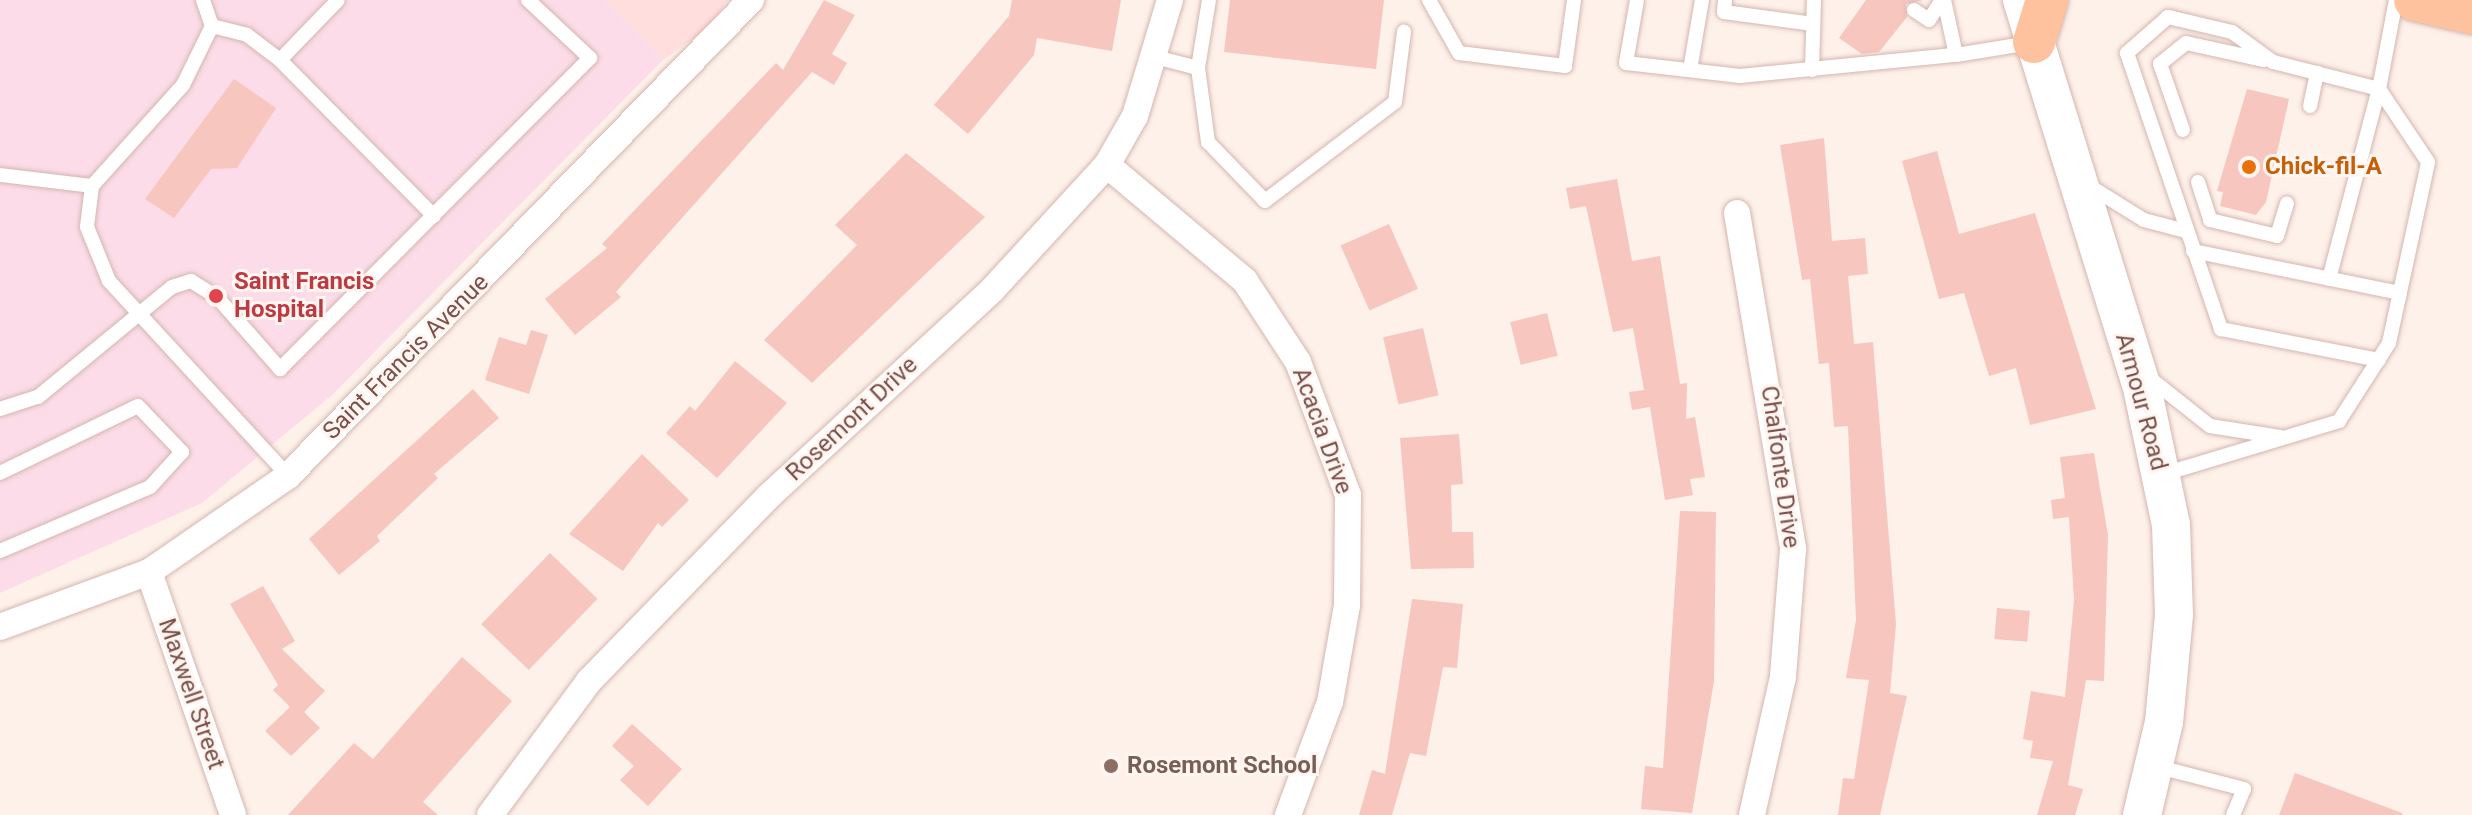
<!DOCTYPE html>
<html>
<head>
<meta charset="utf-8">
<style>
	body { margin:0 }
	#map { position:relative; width:2472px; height:815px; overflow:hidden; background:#fef1e9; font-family:Roboto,sans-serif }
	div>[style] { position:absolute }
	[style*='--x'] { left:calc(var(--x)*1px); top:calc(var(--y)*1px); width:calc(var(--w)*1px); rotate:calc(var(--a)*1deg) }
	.commercial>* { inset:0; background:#ffdedd }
	.medical>* { inset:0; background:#fcdce8 }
	.building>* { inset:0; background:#f6c6bf; transform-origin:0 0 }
	.roads { filter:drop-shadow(0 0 2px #d4b6b0) drop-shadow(0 0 2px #d4b6b0) }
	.lane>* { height:14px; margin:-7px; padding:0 7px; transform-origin:7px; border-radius:7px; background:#fff }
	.street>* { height:26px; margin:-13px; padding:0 13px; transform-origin:13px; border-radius:13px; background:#fff }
	.secondary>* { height:38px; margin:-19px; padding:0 19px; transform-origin:19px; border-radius:19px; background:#fff }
	.primary>* { height:42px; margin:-21px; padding:0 21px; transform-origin:21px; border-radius:21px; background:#ffc29f }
	.dots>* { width:22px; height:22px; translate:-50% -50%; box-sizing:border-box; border:4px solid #fff6f1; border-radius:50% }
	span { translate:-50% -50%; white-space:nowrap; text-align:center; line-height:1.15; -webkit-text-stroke:6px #fff6f1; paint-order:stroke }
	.food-label { font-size:24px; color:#c56008; font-weight:700 }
	.left { translate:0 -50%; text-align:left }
	.health-label { font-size:24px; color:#be3a42; font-weight:700 }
	.street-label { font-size:24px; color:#7b4f4a }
	.education-label { font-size:24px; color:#785e54; font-weight:700 }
</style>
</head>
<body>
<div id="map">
	<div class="commercial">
		<div style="clip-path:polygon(604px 0,728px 0,707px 29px,663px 60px)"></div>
	</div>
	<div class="medical">
		<div style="clip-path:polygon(0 0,604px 0,663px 60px,332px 395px,202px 503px,0 593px)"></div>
	</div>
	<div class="building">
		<div style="clip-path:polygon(824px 0,855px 15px,832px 54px,847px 63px,834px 85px,812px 72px,616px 292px,621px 297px,575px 335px,545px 299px,607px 248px,602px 244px,776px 63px,783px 70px)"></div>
		<div style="clip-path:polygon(1012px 0,1121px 0,1112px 51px,1037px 38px,1034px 55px,968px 134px,934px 105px,1009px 16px)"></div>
		<div style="clip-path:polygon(1230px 0,1384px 0,1376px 69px,1224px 52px)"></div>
		<div style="clip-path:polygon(1866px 0,1923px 0,1906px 4px,1907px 17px,1879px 52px,1862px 54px,1839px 38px)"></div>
		<div style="clip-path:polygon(234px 79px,276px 108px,237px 168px,211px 169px,174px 218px,145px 199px)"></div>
		<div style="clip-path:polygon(2247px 89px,2289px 99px,2266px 202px,2256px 215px,2220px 206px,2223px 192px,2217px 191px)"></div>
		<div style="clip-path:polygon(1824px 138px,1832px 241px,1865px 238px,1868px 274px,1848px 276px,1854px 344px,1873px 342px,1896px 624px,1890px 693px,1907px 696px,1880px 815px,1838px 815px,1843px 778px,1854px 779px,1869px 680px,1846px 678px,1856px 620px,1848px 426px,1834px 427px,1829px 363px,1819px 364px,1810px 279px,1802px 280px,1780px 145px)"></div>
		<div style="clip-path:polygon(1937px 151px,1959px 234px,2035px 213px,2096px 409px,2030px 425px,2016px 368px,1989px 376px,1964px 293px,1939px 299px,1902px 161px)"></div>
		<div style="clip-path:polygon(906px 153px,985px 217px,812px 383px,764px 340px,857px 245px,835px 225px)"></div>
		<div style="clip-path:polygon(1617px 179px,1632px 261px,1660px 256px,1680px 384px,1687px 383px,1686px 419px,1695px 417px,1705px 477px,1690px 479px,1693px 495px,1665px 500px,1650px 407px,1632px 410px,1629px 392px,1644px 390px,1633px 328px,1613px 332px,1586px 206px,1570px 209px,1566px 188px)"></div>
		<div style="left:1389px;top:224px;width:71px;height:53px;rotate:66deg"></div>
		<div style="left:1547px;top:313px;width:44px;height:38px;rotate:76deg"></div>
		<div style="left:1423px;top:328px;width:69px;height:41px;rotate:77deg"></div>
		<div style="clip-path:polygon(531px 330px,548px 335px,529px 394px,485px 380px,499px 337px,526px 345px)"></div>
		<div style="clip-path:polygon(735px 361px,787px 403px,717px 478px,666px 433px,690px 406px,695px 411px)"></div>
		<div style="clip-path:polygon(473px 389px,499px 418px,434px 474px,438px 478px,377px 536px,380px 541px,339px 575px,309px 539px)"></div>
		<div style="clip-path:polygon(1459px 434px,1463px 484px,1451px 485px,1452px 532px,1473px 532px,1474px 568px,1411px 569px,1400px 438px)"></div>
		<div style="clip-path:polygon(2094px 453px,2108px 535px,2104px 681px,2086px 680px,2068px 785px,2083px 789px,2075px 815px,2037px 815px,2053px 761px,2030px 758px,2033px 741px,2023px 739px,2031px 691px,2065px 697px,2074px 600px,2069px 517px,2053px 519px,2051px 500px,2065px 498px,2060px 457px)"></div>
		<div style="clip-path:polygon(642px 454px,689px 500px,662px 527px,658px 523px,623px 571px,569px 534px)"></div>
		<div style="clip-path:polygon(1680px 511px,1716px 512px,1714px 681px,1692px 813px,1641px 809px,1645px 766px,1663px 768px)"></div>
		<div style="left:550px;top:553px;width:66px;height:99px;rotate:44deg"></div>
		<div style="clip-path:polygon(263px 586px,295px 641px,282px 649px,325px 691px,304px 712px,320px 728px,291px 756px,265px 731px,290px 707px,273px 690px,278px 685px,230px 604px)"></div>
		<div style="clip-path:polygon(1412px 599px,1463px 604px,1457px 668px,1443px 667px,1426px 756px,1410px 753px,1392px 815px,1359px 815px,1372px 770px,1385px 774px)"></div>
		<div style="left:1997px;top:608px;width:33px;height:31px;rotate:5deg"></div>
		<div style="clip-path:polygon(462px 657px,512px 701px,423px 802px,438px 815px,288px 815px,354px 743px,373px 759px)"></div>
		<div style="clip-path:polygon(632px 724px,682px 769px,648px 806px,620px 780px,634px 766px,612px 746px)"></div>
		<div style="clip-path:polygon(2295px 773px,2402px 813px,2402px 815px,2279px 815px)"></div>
	</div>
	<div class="roads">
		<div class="lane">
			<div style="--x:203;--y:0;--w:28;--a:71"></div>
			<div style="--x:212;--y:26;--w:36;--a:14"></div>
			<div style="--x:247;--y:35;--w:41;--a:37.1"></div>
			<div style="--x:280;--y:60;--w:219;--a:45.4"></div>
			<div style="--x:1209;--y:0;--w:69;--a:99.2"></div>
			<div style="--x:1198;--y:68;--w:75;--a:82.3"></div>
			<div style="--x:1208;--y:142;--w:82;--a:46"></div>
			<div style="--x:1265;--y:201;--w:163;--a:-37.3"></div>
			<div style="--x:1395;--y:102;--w:71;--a:-82.7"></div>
			<div style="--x:1429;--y:0;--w:61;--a:60.5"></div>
			<div style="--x:1459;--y:53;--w:107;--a:7"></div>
			<div style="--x:1565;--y:66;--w:67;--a:-82.2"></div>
			<div style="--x:1637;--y:0;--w:64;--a:99.9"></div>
			<div style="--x:1626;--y:63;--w:115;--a:6.5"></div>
			<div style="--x:1740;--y:76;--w:217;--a:-5.6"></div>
			<div style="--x:1725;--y:0;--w:12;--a:95"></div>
			<div style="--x:1724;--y:12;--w:90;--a:7.7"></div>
			<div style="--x:1944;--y:0;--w:56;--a:77.7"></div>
			<div style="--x:1956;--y:55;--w:75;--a:-9.2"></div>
			<div style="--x:1914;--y:10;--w:18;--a:34"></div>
			<div style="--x:1929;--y:20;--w:24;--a:-57"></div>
			<div style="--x:212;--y:26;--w:66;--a:116.2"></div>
			<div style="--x:183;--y:85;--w:136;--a:132"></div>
			<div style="--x:92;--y:186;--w:41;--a:97"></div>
			<div style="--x:87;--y:227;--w:58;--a:67.8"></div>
			<div style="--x:109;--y:281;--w:265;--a:47.4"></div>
			<div style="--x:1155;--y:57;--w:44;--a:14.3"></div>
			<div style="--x:280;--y:60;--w:83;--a:-46"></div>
			<div style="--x:1690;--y:70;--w:71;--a:-80.3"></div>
			<div style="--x:1812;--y:70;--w:70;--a:-88.4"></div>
			<div style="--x:2310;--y:106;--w:34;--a:-78"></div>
			<div style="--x:2183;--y:130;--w:70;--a:-109.2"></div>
			<div style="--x:2160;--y:64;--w:33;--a:-39"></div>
			<div style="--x:2186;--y:43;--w:80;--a:12.3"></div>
			<div style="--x:0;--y:175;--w:93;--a:6.8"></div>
			<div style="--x:2198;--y:182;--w:40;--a:72"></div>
			<div style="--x:2210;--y:220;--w:69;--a:13.4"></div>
			<div style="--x:2277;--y:236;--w:34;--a:-73"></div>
			<div style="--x:2086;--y:184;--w:68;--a:31.8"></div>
			<div style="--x:2144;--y:220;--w:43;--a:14.7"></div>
			<div style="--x:2193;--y:251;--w:211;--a:11.5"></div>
			<div style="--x:2329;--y:279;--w:196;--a:-75.3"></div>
			<div style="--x:2379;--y:89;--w:109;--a:-165.7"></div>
			<div style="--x:2273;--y:62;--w:51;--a:-143.8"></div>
			<div style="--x:2232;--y:32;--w:66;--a:-166.8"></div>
			<div style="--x:2168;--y:17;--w:55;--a:138.7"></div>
			<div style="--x:2127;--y:53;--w:292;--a:71.2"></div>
			<div style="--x:2221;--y:329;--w:161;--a:11.1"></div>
			<div style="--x:2147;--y:376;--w:80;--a:38.4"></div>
			<div style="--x:2210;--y:426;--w:71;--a:8.9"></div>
			<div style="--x:0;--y:409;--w:40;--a:-18"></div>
			<div style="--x:38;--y:397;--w:173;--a:-39.4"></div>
			<div style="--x:172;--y:287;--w:20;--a:-18"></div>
			<div style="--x:191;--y:281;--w:31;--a:32"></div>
			<div style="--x:217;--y:297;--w:96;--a:48.8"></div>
			<div style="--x:280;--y:369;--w:439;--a:-45.1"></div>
			<div style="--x:590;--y:58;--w:85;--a:-136.9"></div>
			<div style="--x:0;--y:473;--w:153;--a:-25.9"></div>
			<div style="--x:138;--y:406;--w:64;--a:46.3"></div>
			<div style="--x:182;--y:452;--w:47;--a:132.4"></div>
			<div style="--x:150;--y:487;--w:163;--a:156.9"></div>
			<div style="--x:2164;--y:474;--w:183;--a:-16.8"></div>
			<div style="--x:2339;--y:421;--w:93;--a:-57.3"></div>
			<div style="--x:2389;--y:343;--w:185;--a:-77.8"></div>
			<div style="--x:2428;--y:162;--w:88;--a:-123.9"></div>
			<div style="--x:2379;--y:89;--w:91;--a:-79.2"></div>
			<div style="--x:2155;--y:766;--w:92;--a:14.5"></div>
			<div style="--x:2244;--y:789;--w:28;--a:113"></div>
		</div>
		<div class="street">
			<div style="--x:1107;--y:165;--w:180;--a:40"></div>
			<div style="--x:1245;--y:281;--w:97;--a:56.8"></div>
			<div style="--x:1298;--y:362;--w:142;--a:69.4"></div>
			<div style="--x:1348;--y:495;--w:110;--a:90.5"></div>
			<div style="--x:1347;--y:605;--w:98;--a:99.9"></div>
			<div style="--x:1330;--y:702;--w:121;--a:110.4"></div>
			<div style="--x:1737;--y:213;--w:341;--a:80.5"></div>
			<div style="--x:1793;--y:549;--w:128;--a:94.5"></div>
			<div style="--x:1783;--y:677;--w:141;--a:102.7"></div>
			<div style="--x:149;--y:572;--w:257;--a:70.9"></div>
			<div style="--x:0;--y:627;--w:159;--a:-20.3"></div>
			<div style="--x:149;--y:572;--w:169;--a:-34.6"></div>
			<div style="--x:288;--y:476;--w:664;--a:-45.79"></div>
			<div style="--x:490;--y:815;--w:167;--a:-53.5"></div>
			<div style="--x:589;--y:681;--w:258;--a:-45.8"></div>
			<div style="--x:769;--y:496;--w:304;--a:-42.7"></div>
			<div style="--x:992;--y:290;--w:170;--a:-47.4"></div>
			<div style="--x:1107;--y:165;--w:56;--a:-60.3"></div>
			<div style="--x:1135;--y:116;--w:121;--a:-73.2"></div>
		</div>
		<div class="secondary">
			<div style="--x:2022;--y:0;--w:410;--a:72.8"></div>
			<div style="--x:2143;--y:392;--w:136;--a:78.1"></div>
			<div style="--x:2171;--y:525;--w:90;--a:88.1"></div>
			<div style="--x:2174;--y:615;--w:107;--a:95.3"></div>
			<div style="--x:2164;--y:722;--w:96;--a:103.3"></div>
		</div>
		<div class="primary">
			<div style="--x:2415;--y:0;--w:58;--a:12.8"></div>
			<div style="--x:2034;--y:42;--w:44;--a:-72.8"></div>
		</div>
	</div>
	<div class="dots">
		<div style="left:2249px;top:167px;background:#e8710a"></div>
		<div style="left:216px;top:296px;background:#e0444e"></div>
		<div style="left:1111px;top:766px;background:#8d6e63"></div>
	</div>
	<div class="food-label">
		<span class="left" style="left:2265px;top:167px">Chick-fil-A</span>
	</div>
	<div class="health-label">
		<span class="left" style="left:234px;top:296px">Saint Francis<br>Hospital</span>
	</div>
	<div class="street-label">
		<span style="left:406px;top:357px;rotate:-45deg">Saint Francis Avenue</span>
		<span style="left:2141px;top:402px;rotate:75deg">Armour Road</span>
		<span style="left:852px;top:419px;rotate:-43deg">Rosemont Drive</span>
		<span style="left:1322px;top:431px;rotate:70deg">Acacia Drive</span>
		<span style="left:1780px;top:467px;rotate:82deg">Chalfonte Drive</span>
		<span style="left:191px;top:694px;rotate:71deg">Maxwell Street</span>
	</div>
	<div class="education-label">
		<span class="left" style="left:1127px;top:766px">Rosemont School</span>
	</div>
</div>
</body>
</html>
